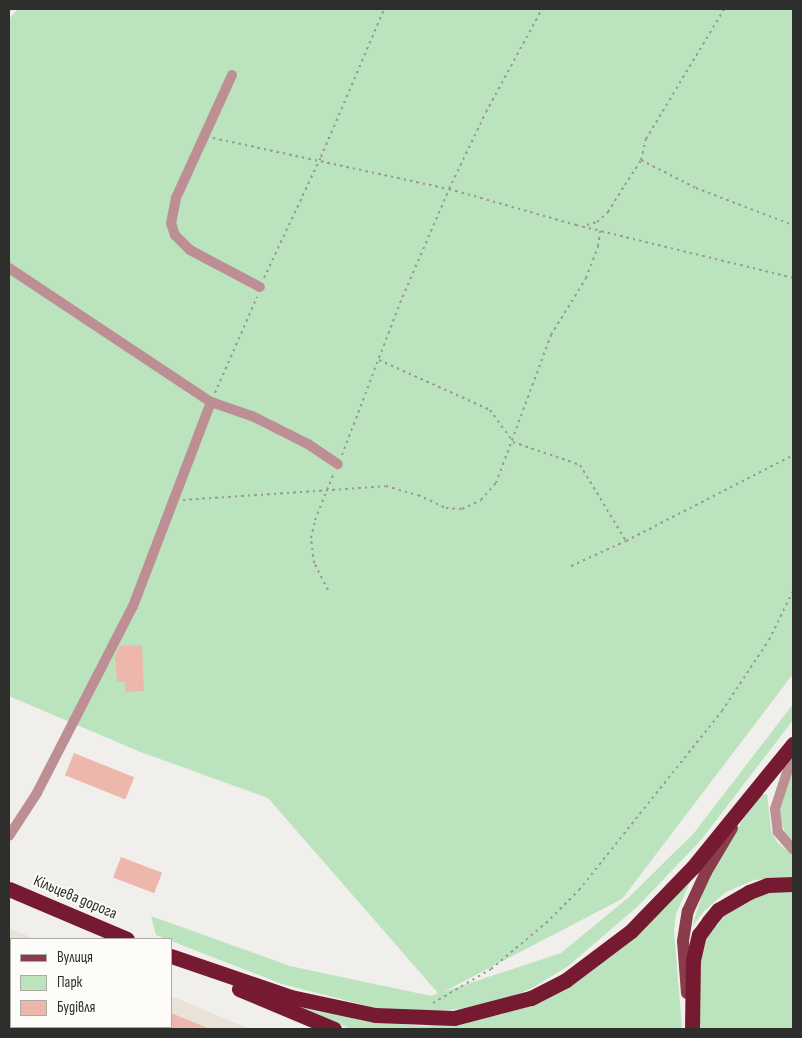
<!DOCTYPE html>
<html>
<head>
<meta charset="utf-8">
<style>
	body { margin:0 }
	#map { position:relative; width:802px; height:1038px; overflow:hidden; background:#f1efeb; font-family:"Sofia Sans Condensed",sans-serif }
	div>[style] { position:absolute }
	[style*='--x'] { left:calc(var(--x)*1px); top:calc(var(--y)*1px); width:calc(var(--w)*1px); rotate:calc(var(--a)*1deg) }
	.built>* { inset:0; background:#e8e2d8 }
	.green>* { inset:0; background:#bae3be }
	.building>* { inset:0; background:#eeb7ac; transform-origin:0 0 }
	.path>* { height:2px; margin-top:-1px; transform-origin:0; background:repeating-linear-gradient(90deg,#9a9996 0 2.5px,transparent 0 6.5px) }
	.minor>* { height:10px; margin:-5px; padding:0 5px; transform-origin:5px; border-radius:5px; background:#bd8f94 }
	.major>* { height:12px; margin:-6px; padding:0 6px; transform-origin:6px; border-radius:6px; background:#8b3c4b }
	.highway>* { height:15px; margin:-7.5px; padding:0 7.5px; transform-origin:7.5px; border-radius:7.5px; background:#761a32 }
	span { translate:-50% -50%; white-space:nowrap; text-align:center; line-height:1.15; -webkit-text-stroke:4px #fefcf9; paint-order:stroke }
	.street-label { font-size:16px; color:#2e2e2c }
	.frame { position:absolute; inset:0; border:10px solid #2e2e2c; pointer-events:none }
	.legend { position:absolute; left:10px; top:938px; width:162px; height:90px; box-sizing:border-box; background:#fefcf9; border:1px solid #abaaa7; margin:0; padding:6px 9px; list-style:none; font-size:15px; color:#2e2e2c }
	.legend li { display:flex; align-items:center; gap:10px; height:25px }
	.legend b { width:25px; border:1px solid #abaaa7 }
</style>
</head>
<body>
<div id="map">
	<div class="built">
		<div style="clip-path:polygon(9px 928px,35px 939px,11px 939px,11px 1024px)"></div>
		<div style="clip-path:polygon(171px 996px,250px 1029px,18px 1027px,171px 1027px)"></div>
	</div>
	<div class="green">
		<div style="clip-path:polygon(18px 9px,793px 9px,793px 674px,622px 899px,443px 992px,561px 953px,628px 898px,694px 833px,793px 704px,793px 720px,701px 840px,637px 907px,567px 967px,532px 988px,498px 1002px,459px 1009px,422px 1012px,376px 1008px,282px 984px,156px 935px,151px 916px,290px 966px,431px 996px,438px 993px,268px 798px,138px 751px,9px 696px,9px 19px)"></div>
		<div style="clip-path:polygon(793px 767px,793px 841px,787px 839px,779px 814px)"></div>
		<div style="clip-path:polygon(767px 794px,771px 830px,777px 842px,793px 856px,793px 877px,754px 880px,726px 892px,704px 911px,692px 927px,704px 888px,731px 838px,753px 804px,761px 795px)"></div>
		<div style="clip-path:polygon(693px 875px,676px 914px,674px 930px,682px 1029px,351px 1029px,276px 997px,375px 1022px,424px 1026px,501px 1015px,536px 1001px)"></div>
		<div style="clip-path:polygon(793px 890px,793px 1029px,700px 1029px,697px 966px,700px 946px,724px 910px,761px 891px)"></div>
	</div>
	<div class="building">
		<div style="clip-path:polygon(142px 645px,144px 691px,125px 692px,125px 682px,117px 682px,115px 656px,120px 646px)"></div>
		<div style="left:74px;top:753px;width:65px;height:24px;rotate:22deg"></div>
		<div style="left:121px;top:857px;width:44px;height:22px;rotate:21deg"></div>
		<div style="clip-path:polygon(171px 1013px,210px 1029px,171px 1029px)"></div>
	</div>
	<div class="path">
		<div style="--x:213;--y:138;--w:241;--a:12.2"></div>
		<div style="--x:449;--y:189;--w:132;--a:15.8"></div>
		<div style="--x:576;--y:225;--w:223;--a:13.7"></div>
		<div style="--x:641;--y:160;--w:62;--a:27"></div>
		<div style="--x:696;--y:188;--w:104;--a:20.9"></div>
		<div style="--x:587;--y:225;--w:10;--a:-17"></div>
		<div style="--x:597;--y:222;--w:15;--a:-42"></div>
		<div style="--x:608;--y:212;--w:32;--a:-58"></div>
		<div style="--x:625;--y:185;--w:30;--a:-57"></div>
		<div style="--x:641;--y:160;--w:22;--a:-77"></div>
		<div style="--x:646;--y:139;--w:152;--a:-59"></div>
		<div style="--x:264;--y:278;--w:134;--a:-64.8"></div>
		<div style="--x:321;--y:157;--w:161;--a:-66.9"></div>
		<div style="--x:379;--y:360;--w:122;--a:24.2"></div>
		<div style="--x:490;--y:410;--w:39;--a:54"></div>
		<div style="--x:513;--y:442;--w:71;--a:18.9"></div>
		<div style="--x:580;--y:465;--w:89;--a:58.8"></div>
		<div style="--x:626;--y:541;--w:188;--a:-27.2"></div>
		<div style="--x:215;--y:393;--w:105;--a:-66.4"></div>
		<div style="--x:342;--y:455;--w:163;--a:-69.1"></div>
		<div style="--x:400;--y:303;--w:124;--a:-66.7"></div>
		<div style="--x:449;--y:189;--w:85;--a:-64.3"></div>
		<div style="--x:486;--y:112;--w:117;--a:-61.5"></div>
		<div style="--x:183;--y:500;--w:203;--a:-3.9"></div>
		<div style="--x:386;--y:486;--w:33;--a:16"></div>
		<div style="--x:418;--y:495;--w:31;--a:25"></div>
		<div style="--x:446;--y:508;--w:16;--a:4"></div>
		<div style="--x:462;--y:509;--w:21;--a:-25"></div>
		<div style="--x:481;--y:500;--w:23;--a:-49"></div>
		<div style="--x:496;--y:483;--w:158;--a:-69.6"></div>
		<div style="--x:551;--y:335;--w:67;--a:-58.4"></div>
		<div style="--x:586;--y:278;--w:34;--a:-69"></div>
		<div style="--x:598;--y:246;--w:15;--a:-82"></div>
		<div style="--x:571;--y:566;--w:60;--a:-24.4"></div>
		<div style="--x:328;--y:590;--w:30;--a:-117"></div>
		<div style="--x:314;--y:563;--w:25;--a:-97"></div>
		<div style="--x:311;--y:538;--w:18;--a:-77"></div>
		<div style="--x:315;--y:520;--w:51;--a:-68"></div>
		<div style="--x:433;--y:1003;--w:67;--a:-30.4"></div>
		<div style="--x:491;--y:969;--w:72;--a:-39.9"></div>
		<div style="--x:546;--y:923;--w:47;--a:-45"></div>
		<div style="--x:579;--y:890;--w:229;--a:-51.4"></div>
		<div style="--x:722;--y:711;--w:85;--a:-56.5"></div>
		<div style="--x:769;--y:640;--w:55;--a:-63.9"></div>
	</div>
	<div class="minor">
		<div style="--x:232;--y:75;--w:135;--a:114.5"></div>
		<div style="--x:176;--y:198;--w:25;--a:101"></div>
		<div style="--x:171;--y:223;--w:13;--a:72"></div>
		<div style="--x:175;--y:235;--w:21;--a:45"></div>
		<div style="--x:190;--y:250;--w:79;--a:27.9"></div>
		<div style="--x:9;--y:268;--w:242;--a:33.6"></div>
		<div style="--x:211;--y:402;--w:218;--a:110.9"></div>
		<div style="--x:133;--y:606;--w:210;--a:117.2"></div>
		<div style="--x:37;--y:793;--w:51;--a:123.1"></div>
		<div style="--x:211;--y:402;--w:43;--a:18.9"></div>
		<div style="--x:252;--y:416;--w:63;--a:26.6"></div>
		<div style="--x:308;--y:444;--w:36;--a:34"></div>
		<div style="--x:793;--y:754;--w:58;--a:108.1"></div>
		<div style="--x:775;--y:809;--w:23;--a:83"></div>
		<div style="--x:778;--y:832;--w:23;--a:49"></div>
	</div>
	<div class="major">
		<div style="--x:687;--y:993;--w:52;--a:-94.4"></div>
		<div style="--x:683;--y:941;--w:30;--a:-81"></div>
		<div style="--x:688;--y:911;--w:43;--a:-65.2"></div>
		<div style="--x:706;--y:872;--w:51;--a:-59.4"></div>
	</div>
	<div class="highway">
		<div style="--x:9;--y:889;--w:128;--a:23"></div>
		<div style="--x:171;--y:956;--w:127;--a:18.9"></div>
		<div style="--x:291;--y:997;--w:86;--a:12.1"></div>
		<div style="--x:375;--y:1015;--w:79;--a:2.2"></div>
		<div style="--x:454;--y:1018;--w:80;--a:-14.6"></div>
		<div style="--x:531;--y:998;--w:39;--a:-27"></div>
		<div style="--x:566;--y:980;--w:81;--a:-37"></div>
		<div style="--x:631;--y:931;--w:89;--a:-45.9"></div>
		<div style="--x:693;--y:867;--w:159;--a:-50.9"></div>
		<div style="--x:239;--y:989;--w:103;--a:22.8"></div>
		<div style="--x:692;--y:1029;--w:69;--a:-89.2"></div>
		<div style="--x:693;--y:960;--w:26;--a:-77"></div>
		<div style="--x:699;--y:935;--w:17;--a:-54"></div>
		<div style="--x:709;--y:921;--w:14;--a:-51"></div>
		<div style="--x:718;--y:910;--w:36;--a:-30"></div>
		<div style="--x:749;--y:892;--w:19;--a:-21"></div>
		<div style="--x:767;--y:885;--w:26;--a:-2"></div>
	</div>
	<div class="street-label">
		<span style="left:75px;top:898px;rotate:23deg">Кільцева дорога</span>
	</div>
	<div class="frame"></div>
	<ul class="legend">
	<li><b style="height:6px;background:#8b3c4b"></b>Вулиця</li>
	<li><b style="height:14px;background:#bae3be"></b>Парк</li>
	<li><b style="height:14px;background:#eeb7ac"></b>Будівля</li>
	</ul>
</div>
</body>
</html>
